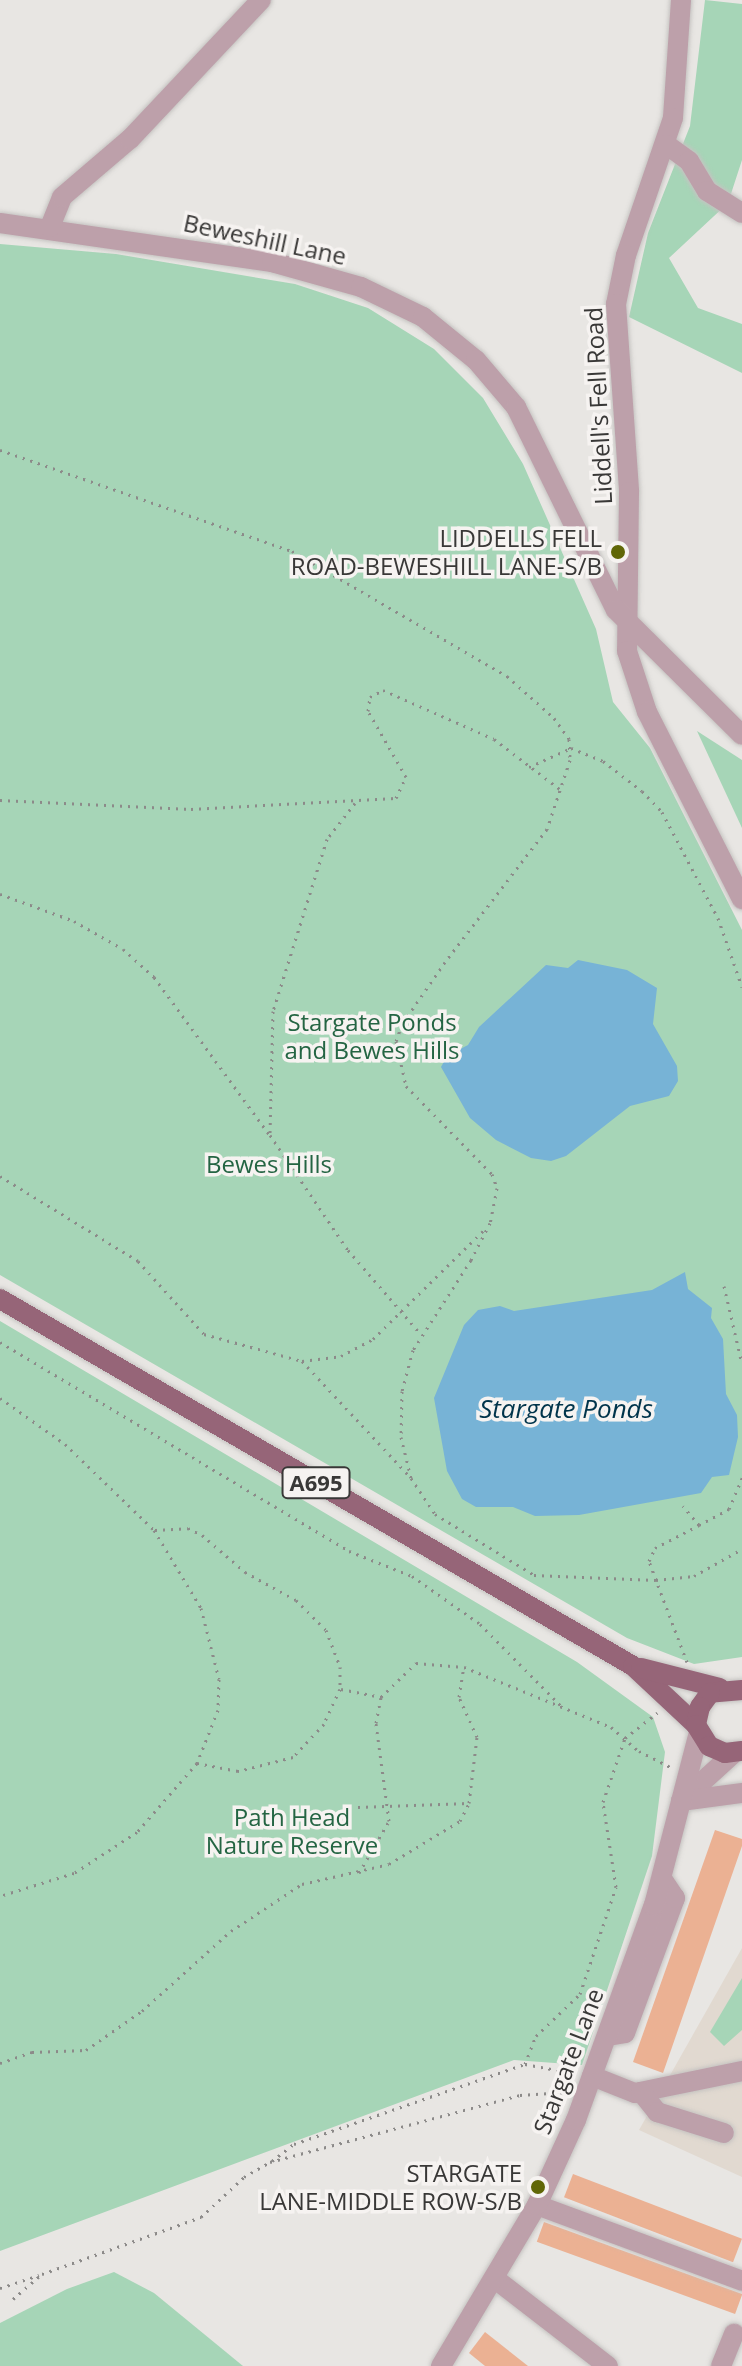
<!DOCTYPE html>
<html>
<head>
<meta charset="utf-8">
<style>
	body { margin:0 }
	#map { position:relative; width:742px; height:2366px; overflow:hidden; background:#e8e6e3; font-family:"Open Sans",sans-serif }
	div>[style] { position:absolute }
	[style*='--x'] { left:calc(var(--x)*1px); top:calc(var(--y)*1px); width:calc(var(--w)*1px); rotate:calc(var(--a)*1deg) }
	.built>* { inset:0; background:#e1d9d0 }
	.green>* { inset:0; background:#a6d5b7 }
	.water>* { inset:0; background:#77b3d6 }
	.building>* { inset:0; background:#ebb193; transform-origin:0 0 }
	.path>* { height:3px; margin-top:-1.5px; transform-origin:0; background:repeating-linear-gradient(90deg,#8c8a89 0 2px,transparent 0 8px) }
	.roads { filter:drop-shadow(0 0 2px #c5c3c1) drop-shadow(0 0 2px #c5c3c1) }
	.minor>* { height:20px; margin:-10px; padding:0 10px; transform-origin:10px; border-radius:10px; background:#bda0aa }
	.major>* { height:20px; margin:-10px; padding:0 10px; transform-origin:10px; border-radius:10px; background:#966578 }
	.dots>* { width:22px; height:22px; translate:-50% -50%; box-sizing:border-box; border:4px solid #f6f3f1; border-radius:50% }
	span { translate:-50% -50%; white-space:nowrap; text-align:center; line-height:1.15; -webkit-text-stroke:7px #f6f3f1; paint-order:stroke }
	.shield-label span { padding:2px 6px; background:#f6f3f1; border:2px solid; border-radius:6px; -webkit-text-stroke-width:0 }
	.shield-label { font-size:22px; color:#393837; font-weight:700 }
	.street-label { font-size:24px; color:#393837 }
	.poi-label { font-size:24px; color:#393837 }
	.right { translate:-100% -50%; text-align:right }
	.park-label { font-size:24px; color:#246543 }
	.water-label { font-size:26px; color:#00344b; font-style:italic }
</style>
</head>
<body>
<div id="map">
	<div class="built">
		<div style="clip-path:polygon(742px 1948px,742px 2177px,639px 2130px)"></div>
	</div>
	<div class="green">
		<div style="clip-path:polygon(705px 0,742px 4px,742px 160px,728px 203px,669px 258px,698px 308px,742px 324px,742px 373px,629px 317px,648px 233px,690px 126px)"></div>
		<div style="clip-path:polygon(0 244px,116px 254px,295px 284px,368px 308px,434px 349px,483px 398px,523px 464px,596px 629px,613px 702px,650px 748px,742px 930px,742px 1657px,694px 1664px,627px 1638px,0 1275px)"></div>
		<div style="clip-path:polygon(697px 731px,742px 760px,742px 828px)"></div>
		<div style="clip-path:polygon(0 1321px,577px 1662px,653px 1717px,665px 1752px,652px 1856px,582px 2065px,514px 2060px,0 2251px)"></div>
		<div style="clip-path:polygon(742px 1978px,742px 2030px,724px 2046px,710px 2032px)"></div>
		<div style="clip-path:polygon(114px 2272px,154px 2293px,243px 2366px,0 2366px,0 2323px,67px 2289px)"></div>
	</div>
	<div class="water">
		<div style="clip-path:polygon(578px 960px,627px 970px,657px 988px,653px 1024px,677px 1066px,678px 1081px,669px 1096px,630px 1106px,566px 1156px,551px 1161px,531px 1158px,496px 1140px,470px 1118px,441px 1067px,447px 1056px,468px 1045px,479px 1027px,546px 965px,568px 968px)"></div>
		<div style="clip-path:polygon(685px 1272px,688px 1289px,712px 1308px,711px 1318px,723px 1339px,726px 1394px,737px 1415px,738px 1437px,729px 1475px,712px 1477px,701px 1493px,579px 1515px,535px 1516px,513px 1507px,476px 1507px,462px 1499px,447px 1471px,434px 1398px,464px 1325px,478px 1310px,500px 1306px,514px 1311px,652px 1290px)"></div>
	</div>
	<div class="building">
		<div style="clip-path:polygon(715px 1830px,742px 1839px,742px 1846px,663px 2073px,633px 2062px)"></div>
		<div style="left:573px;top:2174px;width:181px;height:25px;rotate:21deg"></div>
		<div style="left:544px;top:2222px;width:211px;height:21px;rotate:20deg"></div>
		<div style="clip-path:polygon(485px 2332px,528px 2366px,485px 2366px,469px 2353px)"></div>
	</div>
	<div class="path">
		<div style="--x:0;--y:450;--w:309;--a:19.1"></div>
		<div style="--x:292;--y:551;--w:249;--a:30.2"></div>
		<div style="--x:507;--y:676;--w:63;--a:41.8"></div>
		<div style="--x:554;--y:718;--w:26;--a:54"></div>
		<div style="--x:569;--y:739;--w:21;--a:87"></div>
		<div style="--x:570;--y:760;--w:73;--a:108.4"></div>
		<div style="--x:547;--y:829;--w:168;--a:127.5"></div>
		<div style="--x:445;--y:962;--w:75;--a:124.7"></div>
		<div style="--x:402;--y:1024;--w:18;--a:109"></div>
		<div style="--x:396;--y:1041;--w:46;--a:77.5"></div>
		<div style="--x:406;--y:1086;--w:123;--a:45.7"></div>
		<div style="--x:492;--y:1174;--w:15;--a:70"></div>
		<div style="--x:497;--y:1188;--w:36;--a:101"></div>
		<div style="--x:490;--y:1223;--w:42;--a:117.2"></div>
		<div style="--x:471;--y:1260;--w:107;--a:122.8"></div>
		<div style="--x:413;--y:1350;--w:42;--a:105"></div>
		<div style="--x:402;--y:1391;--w:46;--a:91.2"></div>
		<div style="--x:401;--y:1437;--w:42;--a:76.3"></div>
		<div style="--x:411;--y:1478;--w:43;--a:56.3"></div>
		<div style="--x:435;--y:1514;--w:116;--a:31.6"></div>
		<div style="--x:534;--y:1575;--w:122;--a:2.3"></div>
		<div style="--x:529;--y:767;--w:46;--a:-24.3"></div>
		<div style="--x:571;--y:748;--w:35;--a:22"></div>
		<div style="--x:603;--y:761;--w:49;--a:37.6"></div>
		<div style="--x:642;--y:791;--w:29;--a:46"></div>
		<div style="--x:662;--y:812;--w:120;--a:62.2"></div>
		<div style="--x:718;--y:918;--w:73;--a:70.8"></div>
		<div style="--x:0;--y:800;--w:191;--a:2.7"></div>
		<div style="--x:191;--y:809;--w:205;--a:-3.1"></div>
		<div style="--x:396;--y:798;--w:23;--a:-65"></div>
		<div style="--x:406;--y:777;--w:76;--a:-119.9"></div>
		<div style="--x:368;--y:711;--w:14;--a:-82"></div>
		<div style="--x:370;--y:697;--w:15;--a:-28"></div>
		<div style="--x:383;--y:690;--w:121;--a:23.8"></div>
		<div style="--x:494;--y:739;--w:84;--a:37.3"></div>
		<div style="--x:355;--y:803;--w:46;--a:127.9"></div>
		<div style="--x:327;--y:839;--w:180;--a:107.4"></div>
		<div style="--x:273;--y:1011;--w:124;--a:91.4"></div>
		<div style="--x:270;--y:1135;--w:139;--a:55.9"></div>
		<div style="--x:348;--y:1250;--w:110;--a:49.1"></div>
		<div style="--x:0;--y:894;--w:79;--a:20"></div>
		<div style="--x:74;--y:921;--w:56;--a:29.7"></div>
		<div style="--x:123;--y:949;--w:42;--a:42.1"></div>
		<div style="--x:154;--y:977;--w:195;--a:53.8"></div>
		<div style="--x:0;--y:1176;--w:162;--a:31.6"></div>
		<div style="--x:138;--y:1261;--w:98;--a:47.9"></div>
		<div style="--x:204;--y:1334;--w:102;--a:15.4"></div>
		<div style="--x:302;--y:1361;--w:39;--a:-7"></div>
		<div style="--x:341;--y:1356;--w:36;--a:-28"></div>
		<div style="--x:373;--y:1339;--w:157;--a:-44.5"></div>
		<div style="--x:724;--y:1286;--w:80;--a:77"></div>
		<div style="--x:0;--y:1342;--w:407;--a:30.9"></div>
		<div style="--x:349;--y:1551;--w:68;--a:21.6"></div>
		<div style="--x:412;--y:1576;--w:83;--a:35.2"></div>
		<div style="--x:480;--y:1624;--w:120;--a:45.3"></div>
		<div style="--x:302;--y:1361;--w:160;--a:47"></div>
		<div style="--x:0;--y:1398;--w:80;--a:35.3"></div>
		<div style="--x:65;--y:1444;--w:124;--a:44"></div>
		<div style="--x:154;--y:1530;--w:91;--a:58.9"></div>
		<div style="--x:201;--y:1608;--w:73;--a:75.8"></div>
		<div style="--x:219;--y:1679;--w:31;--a:92"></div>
		<div style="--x:218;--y:1710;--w:57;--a:111.6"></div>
		<div style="--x:197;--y:1763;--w:91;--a:131"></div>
		<div style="--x:137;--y:1832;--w:75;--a:146.9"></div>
		<div style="--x:74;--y:1873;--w:77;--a:162.7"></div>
		<div style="--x:699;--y:1525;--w:34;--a:-28"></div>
		<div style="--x:729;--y:1509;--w:34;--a:-67"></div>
		<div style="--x:155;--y:1530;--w:33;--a:-3"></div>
		<div style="--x:188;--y:1528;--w:16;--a:27"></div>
		<div style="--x:202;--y:1535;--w:57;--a:40.7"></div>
		<div style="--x:245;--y:1572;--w:58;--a:28.8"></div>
		<div style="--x:296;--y:1600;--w:42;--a:45"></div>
		<div style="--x:326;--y:1630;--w:40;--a:69"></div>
		<div style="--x:340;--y:1667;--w:22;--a:90"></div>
		<div style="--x:340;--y:1689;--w:38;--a:115"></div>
		<div style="--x:324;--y:1724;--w:45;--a:133.2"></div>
		<div style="--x:293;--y:1757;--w:57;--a:165.7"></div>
		<div style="--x:238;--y:1771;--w:42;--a:-169"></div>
		<div style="--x:656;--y:1580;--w:20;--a:-110"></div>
		<div style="--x:649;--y:1561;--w:14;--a:-65"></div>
		<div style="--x:655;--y:1548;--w:50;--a:-27.6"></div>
		<div style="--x:699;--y:1525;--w:25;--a:-130"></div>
		<div style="--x:687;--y:1662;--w:88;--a:-110.7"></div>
		<div style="--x:656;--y:1580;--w:38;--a:-6"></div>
		<div style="--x:694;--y:1576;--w:55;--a:-29.4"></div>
		<div style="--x:341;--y:1689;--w:41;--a:11.3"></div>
		<div style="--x:358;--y:1807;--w:111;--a:-2.1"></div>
		<div style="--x:359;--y:1873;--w:60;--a:-60"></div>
		<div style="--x:389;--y:1821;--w:99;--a:-97.6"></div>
		<div style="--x:376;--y:1723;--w:26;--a:-79"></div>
		<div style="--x:381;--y:1697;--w:49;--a:-44.2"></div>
		<div style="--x:416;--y:1663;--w:48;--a:4.8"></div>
		<div style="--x:464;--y:1667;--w:159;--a:22.2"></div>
		<div style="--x:611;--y:1727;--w:37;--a:41"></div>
		<div style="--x:639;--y:1751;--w:37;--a:27"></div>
		<div style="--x:0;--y:2063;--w:34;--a:-19"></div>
		<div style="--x:32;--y:2052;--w:54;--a:-2.1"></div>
		<div style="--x:86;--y:2050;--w:68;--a:-34.9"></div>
		<div style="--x:142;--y:2011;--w:120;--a:-42"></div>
		<div style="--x:231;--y:1931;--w:85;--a:-33.5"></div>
		<div style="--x:302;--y:1884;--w:89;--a:-12.9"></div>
		<div style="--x:389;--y:1864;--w:83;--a:-31.2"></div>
		<div style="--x:460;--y:1821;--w:20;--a:-63"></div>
		<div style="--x:469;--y:1803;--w:66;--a:-83.1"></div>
		<div style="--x:477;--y:1737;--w:44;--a:-114.2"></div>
		<div style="--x:459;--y:1697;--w:30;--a:-81"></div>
		<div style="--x:525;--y:2064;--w:30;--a:-69"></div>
		<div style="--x:536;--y:2036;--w:61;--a:-43.7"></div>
		<div style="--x:580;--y:1994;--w:113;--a:-71.4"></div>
		<div style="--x:616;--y:1887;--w:86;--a:-98.7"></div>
		<div style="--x:603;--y:1802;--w:68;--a:-71"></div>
		<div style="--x:625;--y:1738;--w:41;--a:-38"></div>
		<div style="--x:272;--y:2161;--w:28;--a:-38"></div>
		<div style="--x:294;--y:2144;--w:244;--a:-19.1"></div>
		<div style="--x:525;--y:2064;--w:48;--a:10.8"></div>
		<div style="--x:0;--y:2288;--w:41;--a:-18.4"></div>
		<div style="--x:13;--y:2299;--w:38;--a:-41"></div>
		<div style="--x:42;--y:2274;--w:169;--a:-19.7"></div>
		<div style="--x:201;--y:2217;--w:59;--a:-42.9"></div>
		<div style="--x:244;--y:2177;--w:30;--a:-30"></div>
		<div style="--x:270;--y:2162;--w:259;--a:-15"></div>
		<div style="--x:520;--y:2095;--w:46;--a:-3.7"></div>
	</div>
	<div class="roads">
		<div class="minor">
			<div style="--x:681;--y:0;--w:118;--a:93.9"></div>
			<div style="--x:673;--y:118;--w:145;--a:108.9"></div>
			<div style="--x:626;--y:255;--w:50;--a:101.5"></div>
			<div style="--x:616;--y:304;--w:188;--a:86"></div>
			<div style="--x:629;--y:492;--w:159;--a:90.7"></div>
			<div style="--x:627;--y:651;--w:64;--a:71.8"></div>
			<div style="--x:647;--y:712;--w:210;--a:63.1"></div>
			<div style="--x:667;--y:145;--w:27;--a:36"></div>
			<div style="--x:689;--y:161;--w:35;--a:59"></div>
			<div style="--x:707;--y:191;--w:41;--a:32.2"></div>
			<div style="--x:0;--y:223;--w:275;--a:8.2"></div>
			<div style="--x:272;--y:262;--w:92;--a:15.7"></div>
			<div style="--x:361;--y:287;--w:69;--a:25.8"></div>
			<div style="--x:423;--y:317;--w:68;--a:39.1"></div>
			<div style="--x:476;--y:360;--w:62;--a:49.6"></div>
			<div style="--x:516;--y:407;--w:226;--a:63.8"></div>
			<div style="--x:616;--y:610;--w:177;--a:44.8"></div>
			<div style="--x:50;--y:227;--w:32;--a:-68"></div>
			<div style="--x:62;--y:197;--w:89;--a:-40.5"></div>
			<div style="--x:130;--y:139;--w:191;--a:-46.7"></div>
			<div style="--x:681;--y:1801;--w:72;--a:-42.2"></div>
			<div style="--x:681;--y:1801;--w:62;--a:-7.5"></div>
			<div style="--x:607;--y:2036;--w:18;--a:-9"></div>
			<div style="--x:625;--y:2033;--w:144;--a:-69.7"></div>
			<div style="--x:675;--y:1898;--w:23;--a:-124"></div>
			<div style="--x:592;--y:2076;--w:46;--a:21.6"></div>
			<div style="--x:635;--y:2093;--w:109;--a:-11.6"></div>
			<div style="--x:641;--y:2092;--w:26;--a:51"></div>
			<div style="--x:657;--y:2112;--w:70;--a:17.4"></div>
			<div style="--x:537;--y:2205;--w:219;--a:20.3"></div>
			<div style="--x:494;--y:2278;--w:144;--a:37.7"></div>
			<div style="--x:441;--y:2366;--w:187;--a:-59.2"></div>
			<div style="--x:537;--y:2205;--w:94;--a:-65.4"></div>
			<div style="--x:576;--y:2120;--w:229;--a:-70.1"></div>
			<div style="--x:654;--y:1905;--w:179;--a:-75.4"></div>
			<div style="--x:721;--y:2366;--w:35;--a:-68"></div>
		</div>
		<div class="major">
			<div style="--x:0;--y:1299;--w:732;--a:30.1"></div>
			<div style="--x:633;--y:1666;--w:86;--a:43.1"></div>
			<div style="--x:641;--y:1668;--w:81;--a:14.2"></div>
			<div style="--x:742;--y:1690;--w:32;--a:175"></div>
			<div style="--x:710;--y:1693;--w:17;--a:126"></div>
			<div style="--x:700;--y:1707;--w:18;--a:103"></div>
			<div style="--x:696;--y:1725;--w:25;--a:58"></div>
			<div style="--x:709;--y:1746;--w:17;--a:24"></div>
			<div style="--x:725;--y:1753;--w:17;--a:-7"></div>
		</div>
	</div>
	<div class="dots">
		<div style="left:618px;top:552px;background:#606707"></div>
		<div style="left:538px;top:2187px;background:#606707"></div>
	</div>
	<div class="shield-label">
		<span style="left:316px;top:1483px">A695</span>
	</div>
	<div class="street-label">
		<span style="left:265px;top:239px;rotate:12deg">Beweshill Lane</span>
		<span style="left:598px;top:406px;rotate:-93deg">Liddell's Fell Road</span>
		<span style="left:568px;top:2061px;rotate:-69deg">Stargate Lane</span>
	</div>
	<div class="poi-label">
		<span class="right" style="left:602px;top:552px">LIDDELLS FELL<br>ROAD-BEWESHILL LANE-S/B</span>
		<span class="right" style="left:522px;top:2187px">STARGATE<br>LANE-MIDDLE ROW-S/B</span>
	</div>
	<div class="park-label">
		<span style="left:372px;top:1036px">Stargate Ponds<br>and Bewes Hills</span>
		<span style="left:269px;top:1164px">Bewes Hills</span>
		<span style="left:292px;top:1831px">Path Head<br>Nature Reserve</span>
	</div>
	<div class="water-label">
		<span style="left:566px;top:1409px">Stargate Ponds</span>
	</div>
</div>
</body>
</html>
